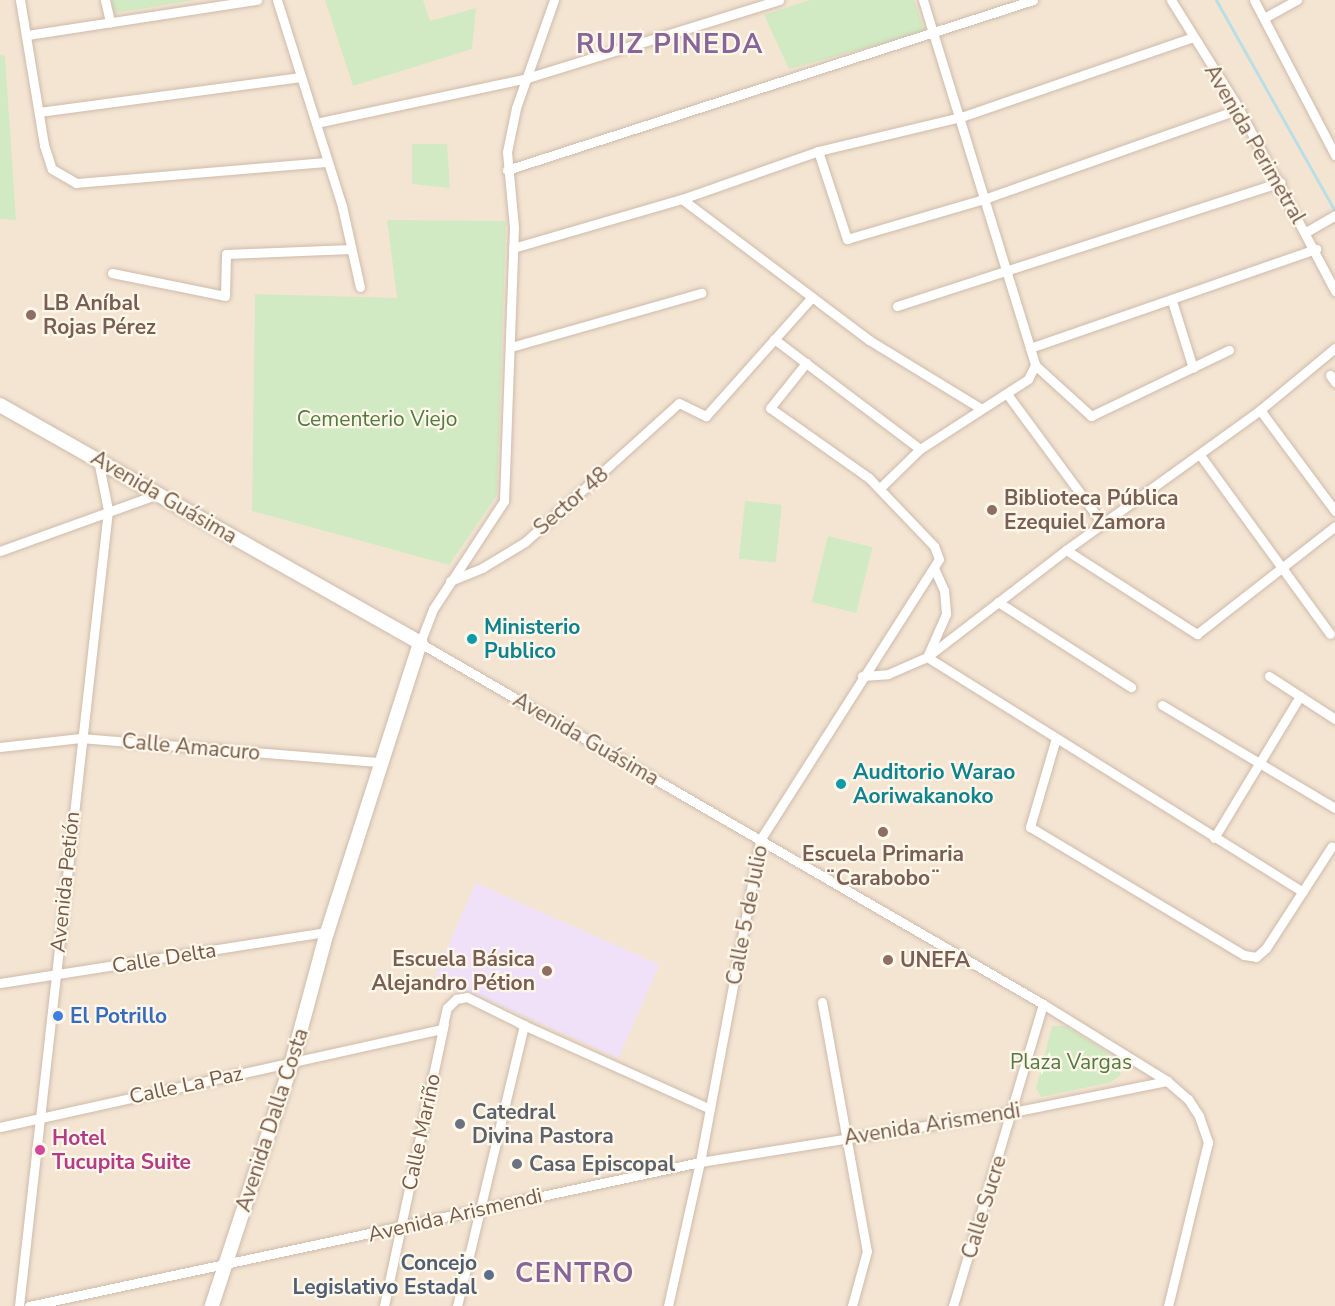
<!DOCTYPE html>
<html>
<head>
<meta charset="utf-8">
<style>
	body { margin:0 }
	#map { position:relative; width:1335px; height:1306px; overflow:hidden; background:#fcf3e4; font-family:"Nunito Sans",sans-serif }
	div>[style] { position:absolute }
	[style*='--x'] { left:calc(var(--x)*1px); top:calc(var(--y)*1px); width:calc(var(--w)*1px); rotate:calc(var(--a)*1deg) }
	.residential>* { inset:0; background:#f4e5d3; transform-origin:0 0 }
	.education>* { inset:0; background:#f0e1f8; transform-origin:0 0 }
	.green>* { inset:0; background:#d2eac3; transform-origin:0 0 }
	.stream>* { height:3px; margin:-1.5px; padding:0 1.5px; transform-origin:1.5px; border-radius:1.5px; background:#b9dee6 }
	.roads { filter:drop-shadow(0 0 2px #cebbab) drop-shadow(0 0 2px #cebbab) }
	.minor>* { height:9px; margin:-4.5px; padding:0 4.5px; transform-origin:4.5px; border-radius:4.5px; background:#fff }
	.secondary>* { height:14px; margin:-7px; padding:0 7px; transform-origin:7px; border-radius:7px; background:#fff }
	.dots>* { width:16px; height:16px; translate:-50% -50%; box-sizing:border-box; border:3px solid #fff7ea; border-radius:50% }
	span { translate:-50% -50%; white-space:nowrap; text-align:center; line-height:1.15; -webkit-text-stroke:4.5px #fff7ea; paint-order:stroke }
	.street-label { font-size:21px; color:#755a4a }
	.education-label { font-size:21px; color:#785e54; font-weight:700 }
	.left { translate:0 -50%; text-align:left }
	.right { translate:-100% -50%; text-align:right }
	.park-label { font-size:21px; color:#527a42 }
	.culture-label { font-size:21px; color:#0d838f; font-weight:700 }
	.shop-label { font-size:21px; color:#366cbe; font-weight:700 }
	.worship-label { font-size:21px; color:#5b616d; font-weight:700 }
	.hotel-label { font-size:21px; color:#b23c85; font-weight:700 }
	.service-label { font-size:21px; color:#4e5e75; font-weight:700 }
	.district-label { font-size:27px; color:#886598; font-weight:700; letter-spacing:1.5px }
</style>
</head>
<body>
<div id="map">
	<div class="residential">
		<div style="left:0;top:0;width:1335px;height:1306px"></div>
	</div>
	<div class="education">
		<div style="left:476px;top:883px;width:201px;height:102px;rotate:24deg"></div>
	</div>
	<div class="green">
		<div style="clip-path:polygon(111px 0,196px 0,114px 13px)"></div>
		<div style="clip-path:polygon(325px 0,423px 0,430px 21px,476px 8px,472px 49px,353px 86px)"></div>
		<div style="clip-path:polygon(810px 0,914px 0,925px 32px,789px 69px,764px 15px)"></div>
		<div style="clip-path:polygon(0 54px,5px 56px,16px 220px,0 219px)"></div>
		<div style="clip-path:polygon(412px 144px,447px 144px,450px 188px,412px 184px)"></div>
		<div style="clip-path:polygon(387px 220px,506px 221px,497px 495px,449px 565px,252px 511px,255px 294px,397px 298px)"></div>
		<div style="left:745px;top:501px;width:37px;height:58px;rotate:6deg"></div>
		<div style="left:828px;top:536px;width:46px;height:68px;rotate:14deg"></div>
		<div style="clip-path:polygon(1052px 1026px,1065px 1026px,1115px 1057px,1121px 1075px,1111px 1082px,1041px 1097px,1036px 1088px)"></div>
	</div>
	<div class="stream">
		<div style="--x:1216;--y:0;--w:242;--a:60.6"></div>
	</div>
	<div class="roads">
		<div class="minor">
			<div style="--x:20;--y:0;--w:147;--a:80.6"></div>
			<div style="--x:44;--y:145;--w:25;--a:72"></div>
			<div style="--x:52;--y:169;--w:28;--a:30"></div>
			<div style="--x:76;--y:183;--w:252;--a:-4.8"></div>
			<div style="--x:105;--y:0;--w:23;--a:77"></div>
			<div style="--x:277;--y:0;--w:216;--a:72.5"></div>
			<div style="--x:342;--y:206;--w:83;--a:77.5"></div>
			<div style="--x:554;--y:0;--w:114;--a:109.4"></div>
			<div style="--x:516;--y:108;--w:45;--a:101.6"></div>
			<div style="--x:507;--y:152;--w:76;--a:84.7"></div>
			<div style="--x:514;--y:228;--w:273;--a:92.1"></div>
			<div style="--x:504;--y:501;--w:129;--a:123.3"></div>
			<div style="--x:433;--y:609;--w:36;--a:111"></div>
			<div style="--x:420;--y:643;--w:720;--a:30.09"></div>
			<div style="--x:1043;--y:1004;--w:146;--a:31.8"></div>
			<div style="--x:1167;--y:1081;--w:28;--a:41"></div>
			<div style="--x:1188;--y:1099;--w:20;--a:57"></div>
			<div style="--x:1199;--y:1116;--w:28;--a:71"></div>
			<div style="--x:1208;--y:1142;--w:169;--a:103.7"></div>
			<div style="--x:923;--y:0;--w:382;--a:72.9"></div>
			<div style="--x:1035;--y:365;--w:76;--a:42.3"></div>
			<div style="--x:1091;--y:416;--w:153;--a:-25.6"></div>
			<div style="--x:1171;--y:0;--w:128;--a:58"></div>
			<div style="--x:1239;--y:109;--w:206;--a:62.2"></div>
			<div style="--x:1254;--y:0;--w:175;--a:62.4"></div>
			<div style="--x:1264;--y:18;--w:38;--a:-29"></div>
			<div style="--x:27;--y:35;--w:233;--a:-8.7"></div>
			<div style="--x:39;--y:112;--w:264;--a:-7.6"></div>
			<div style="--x:316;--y:123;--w:216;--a:-12"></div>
			<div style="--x:527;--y:78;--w:264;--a:-17.2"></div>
			<div style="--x:818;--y:151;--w:93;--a:71.8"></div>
			<div style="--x:847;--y:239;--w:143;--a:-16.3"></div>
			<div style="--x:984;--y:199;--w:270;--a:-19.4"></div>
			<div style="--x:507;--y:170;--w:553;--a:-17.91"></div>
			<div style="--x:682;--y:199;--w:234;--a:37"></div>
			<div style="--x:869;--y:340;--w:130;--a:31.5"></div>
			<div style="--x:1306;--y:232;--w:34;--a:-30"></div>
			<div style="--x:513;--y:248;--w:176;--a:-16.2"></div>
			<div style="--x:682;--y:199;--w:144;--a:-19.4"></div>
			<div style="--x:818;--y:151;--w:147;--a:-13.4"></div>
			<div style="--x:961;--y:117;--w:245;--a:-19"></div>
			<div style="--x:112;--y:273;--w:115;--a:11.5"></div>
			<div style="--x:225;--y:296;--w:42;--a:-88.6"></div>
			<div style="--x:226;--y:254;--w:125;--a:-2.3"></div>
			<div style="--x:1172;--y:301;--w:70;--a:72.6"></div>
			<div style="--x:897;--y:306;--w:403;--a:-17.9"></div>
			<div style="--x:774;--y:339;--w:183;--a:37"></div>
			<div style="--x:511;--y:347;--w:198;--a:-15.9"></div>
			<div style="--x:1030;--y:348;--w:303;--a:-19.1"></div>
			<div style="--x:1330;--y:375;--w:9;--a:54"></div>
			<div style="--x:1007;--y:394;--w:162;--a:53.6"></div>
			<div style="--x:1260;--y:410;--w:126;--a:53.4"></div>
			<div style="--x:1200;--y:455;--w:221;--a:54"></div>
			<div style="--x:880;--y:488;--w:56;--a:-44.3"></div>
			<div style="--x:920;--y:449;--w:129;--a:-32.9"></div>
			<div style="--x:1028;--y:379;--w:16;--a:-63"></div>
			<div style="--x:1066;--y:550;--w:156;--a:32.7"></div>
			<div style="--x:1197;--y:634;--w:175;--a:-38"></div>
			<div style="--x:0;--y:551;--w:168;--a:-19.8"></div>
			<div style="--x:934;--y:568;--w:24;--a:66"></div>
			<div style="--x:944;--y:590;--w:24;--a:85"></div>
			<div style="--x:946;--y:614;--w:47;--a:113.8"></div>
			<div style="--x:927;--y:657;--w:443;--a:32"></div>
			<div style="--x:450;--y:581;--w:35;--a:-22"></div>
			<div style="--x:482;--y:568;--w:50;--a:-31.2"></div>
			<div style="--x:525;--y:542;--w:207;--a:-42.1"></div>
			<div style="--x:679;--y:403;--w:30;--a:26"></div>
			<div style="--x:706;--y:416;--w:159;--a:-48.3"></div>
			<div style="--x:998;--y:602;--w:158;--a:32.6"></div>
			<div style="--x:862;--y:676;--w:26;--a:-4"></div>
			<div style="--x:888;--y:674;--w:43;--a:-23.6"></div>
			<div style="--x:927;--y:657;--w:175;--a:-37.6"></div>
			<div style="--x:1066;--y:550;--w:239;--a:-35.8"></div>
			<div style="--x:1260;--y:410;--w:97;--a:-39.6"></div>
			<div style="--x:1269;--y:676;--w:79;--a:33.1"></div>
			<div style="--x:1162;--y:705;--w:201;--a:30.8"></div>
			<div style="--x:1056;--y:738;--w:93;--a:106.3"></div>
			<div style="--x:1030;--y:827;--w:249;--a:30.9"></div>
			<div style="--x:1244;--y:955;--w:12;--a:9"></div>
			<div style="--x:1256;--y:957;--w:13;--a:-42"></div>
			<div style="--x:1266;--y:948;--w:121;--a:-57.1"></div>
			<div style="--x:0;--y:747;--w:81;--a:-6.4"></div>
			<div style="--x:80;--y:738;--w:302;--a:4.6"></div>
			<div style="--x:1214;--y:838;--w:166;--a:-58.8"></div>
			<div style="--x:0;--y:983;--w:331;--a:-8.9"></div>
			<div style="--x:822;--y:1002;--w:253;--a:79.8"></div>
			<div style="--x:867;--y:1251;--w:57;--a:105.3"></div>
			<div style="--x:519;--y:1023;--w:209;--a:24.2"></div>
			<div style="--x:0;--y:1127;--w:453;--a:-12.5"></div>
			<div style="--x:442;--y:1029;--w:22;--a:-77"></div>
			<div style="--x:447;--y:1008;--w:13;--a:-45"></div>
			<div style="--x:456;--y:999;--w:11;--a:-10"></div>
			<div style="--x:467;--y:997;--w:64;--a:26.2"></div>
			<div style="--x:524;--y:1025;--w:289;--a:103.4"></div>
			<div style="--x:19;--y:1306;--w:801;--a:-83.62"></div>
			<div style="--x:108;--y:510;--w:51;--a:-101.3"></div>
			<div style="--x:29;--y:1306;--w:686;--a:-12.11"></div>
			<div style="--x:700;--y:1162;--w:317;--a:-9.1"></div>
			<div style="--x:1013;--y:1112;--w:157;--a:-11.4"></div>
			<div style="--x:384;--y:1306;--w:288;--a:-78"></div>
			<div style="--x:668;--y:1306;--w:148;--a:-77.5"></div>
			<div style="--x:700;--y:1162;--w:328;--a:-79.4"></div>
			<div style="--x:760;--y:840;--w:333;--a:-57.5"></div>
			<div style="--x:939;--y:559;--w:14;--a:-111"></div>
			<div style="--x:934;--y:546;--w:94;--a:-133.7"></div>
			<div style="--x:869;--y:478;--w:121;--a:-144.7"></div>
			<div style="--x:770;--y:408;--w:58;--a:-51.3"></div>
			<div style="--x:953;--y:1306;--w:315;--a:-73.4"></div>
		</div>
		<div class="secondary">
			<div style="--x:0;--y:405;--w:483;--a:29.5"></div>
			<div style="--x:420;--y:643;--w:304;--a:107.8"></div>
			<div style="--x:327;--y:932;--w:135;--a:105.1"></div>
			<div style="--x:292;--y:1062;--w:257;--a:108.2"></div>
		</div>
	</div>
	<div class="dots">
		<div style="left:31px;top:315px;background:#8d6e63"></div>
		<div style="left:992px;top:510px;background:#8d6e63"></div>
		<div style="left:472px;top:639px;background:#0f9aa8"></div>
		<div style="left:841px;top:784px;background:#0f9aa8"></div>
		<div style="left:883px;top:832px;background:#8d6e63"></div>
		<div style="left:888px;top:960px;background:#8d6e63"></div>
		<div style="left:547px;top:971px;background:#8d6e63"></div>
		<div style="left:58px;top:1016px;background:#3f7fe0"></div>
		<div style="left:460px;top:1124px;background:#6b7280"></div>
		<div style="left:40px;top:1150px;background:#d1479c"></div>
		<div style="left:517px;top:1164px;background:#6b7280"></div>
		<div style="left:489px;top:1275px;background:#5c6f8a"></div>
	</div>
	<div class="street-label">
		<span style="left:1255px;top:144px;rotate:60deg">Avenida Perimetral</span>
		<span style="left:164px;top:497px;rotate:30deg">Avenida Guásima</span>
		<span style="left:571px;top:501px;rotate:-41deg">Sector 48</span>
		<span style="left:586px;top:739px;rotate:30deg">Avenida Guásima</span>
		<span style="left:191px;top:747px;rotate:5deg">Calle Amacuro</span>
		<span style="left:65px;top:882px;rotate:-84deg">Avenida Petión</span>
		<span style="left:747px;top:915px;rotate:-79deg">Calle 5 de Julio</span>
		<span style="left:164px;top:958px;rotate:-9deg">Calle Delta</span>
		<span style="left:186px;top:1085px;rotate:-12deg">Calle La Paz</span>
		<span style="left:272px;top:1120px;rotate:-72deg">Avenida Dalla Costa</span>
		<span style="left:932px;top:1124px;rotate:-9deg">Avenida Arismendi</span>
		<span style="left:421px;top:1132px;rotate:-78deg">Calle Mariño</span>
		<span style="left:984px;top:1207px;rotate:-73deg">Calle Sucre</span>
		<span style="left:455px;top:1215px;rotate:-13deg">Avenida Arismendi</span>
	</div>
	<div class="education-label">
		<span class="left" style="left:43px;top:315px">LB Aníbal<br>Rojas Pérez</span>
		<span class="left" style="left:1004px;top:510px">Biblioteca Pública<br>Ezequiel Zamora</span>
		<span style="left:883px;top:866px">Escuela Primaria<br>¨Carabobo¨</span>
		<span class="right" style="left:535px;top:971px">Escuela Básica<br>Alejandro Pétion</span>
		<span class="left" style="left:900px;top:960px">UNEFA</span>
	</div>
	<div class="park-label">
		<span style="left:377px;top:419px">Cementerio Viejo</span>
		<span style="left:1071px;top:1062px">Plaza Vargas</span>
	</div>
	<div class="culture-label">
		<span class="left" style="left:484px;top:639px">Ministerio<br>Publico</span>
		<span class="left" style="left:853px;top:784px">Auditorio Warao<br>Aoriwakanoko</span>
	</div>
	<div class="shop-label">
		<span class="left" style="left:70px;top:1016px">El Potrillo</span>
	</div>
	<div class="worship-label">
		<span class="left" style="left:472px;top:1124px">Catedral<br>Divina Pastora</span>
		<span class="left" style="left:529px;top:1164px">Casa Episcopal</span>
	</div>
	<div class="hotel-label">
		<span class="left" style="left:52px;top:1150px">Hotel<br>Tucupita Suite</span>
	</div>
	<div class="service-label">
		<span class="right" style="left:477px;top:1275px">Concejo<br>Legislativo Estadal</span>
	</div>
	<div class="district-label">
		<span style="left:670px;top:45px">RUIZ PINEDA</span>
		<span style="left:575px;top:1274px">CENTRO</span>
	</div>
</div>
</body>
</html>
